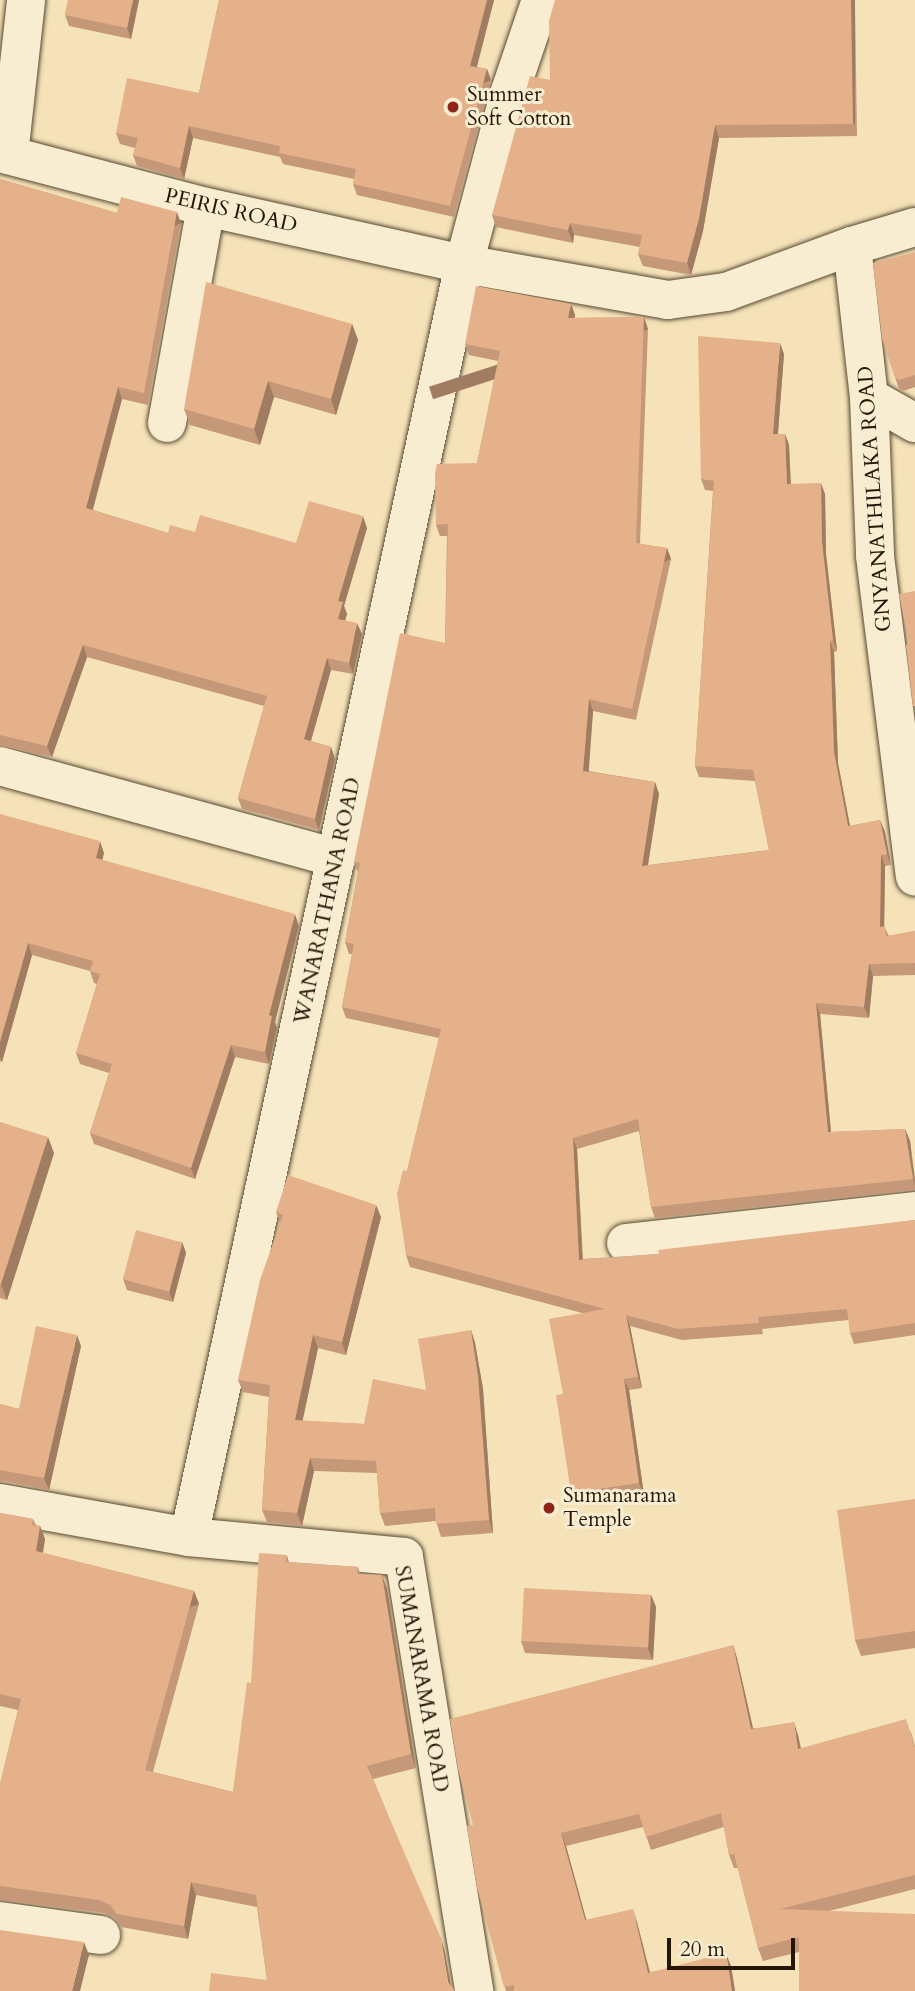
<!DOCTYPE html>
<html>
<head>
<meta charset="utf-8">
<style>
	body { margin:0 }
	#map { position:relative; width:915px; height:1991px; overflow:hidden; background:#f5e2b8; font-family:Cardo,serif }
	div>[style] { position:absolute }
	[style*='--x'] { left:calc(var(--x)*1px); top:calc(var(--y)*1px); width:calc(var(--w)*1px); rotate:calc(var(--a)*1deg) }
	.roads { filter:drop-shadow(0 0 2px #584a33) drop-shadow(0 0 2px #584a33) }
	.minor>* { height:38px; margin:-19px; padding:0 19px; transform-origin:19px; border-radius:19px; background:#f8ecd1 }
	.wall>* { inset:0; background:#c49878 }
	.shaded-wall>* { inset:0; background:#a07c61; transform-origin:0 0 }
	.building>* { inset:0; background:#e4b18b; transform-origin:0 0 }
	.dots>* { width:19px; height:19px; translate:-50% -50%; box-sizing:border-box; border:4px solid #f8ecd1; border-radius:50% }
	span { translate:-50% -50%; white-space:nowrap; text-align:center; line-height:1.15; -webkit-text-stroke:6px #f8ecd1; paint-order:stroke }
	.poi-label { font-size:21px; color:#241707 }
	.left { translate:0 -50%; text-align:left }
	.street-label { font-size:21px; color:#241707 }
	.scale { position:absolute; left:667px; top:1938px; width:128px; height:32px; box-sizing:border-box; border:4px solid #241707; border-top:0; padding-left:9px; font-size:21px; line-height:24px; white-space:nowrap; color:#241707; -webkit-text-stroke:5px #f8ecd1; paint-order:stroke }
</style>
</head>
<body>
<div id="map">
	<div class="roads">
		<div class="minor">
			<div style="--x:0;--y:153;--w:213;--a:14.7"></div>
			<div style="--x:206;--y:207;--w:264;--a:12.5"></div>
			<div style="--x:464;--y:264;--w:207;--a:10"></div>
			<div style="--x:668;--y:300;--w:59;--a:-7.9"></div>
			<div style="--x:726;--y:292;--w:134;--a:-20.1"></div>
			<div style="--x:852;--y:246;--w:66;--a:-16.8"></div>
			<div style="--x:9;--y:155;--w:156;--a:-83.7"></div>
			<div style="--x:852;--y:246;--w:152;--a:83.6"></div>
			<div style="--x:869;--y:397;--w:159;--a:87.8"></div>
			<div style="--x:875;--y:556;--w:323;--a:82.9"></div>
			<div style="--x:869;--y:397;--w:53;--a:29.5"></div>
			<div style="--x:167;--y:423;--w:219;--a:-79.8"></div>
			<div style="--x:0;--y:766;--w:349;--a:15.3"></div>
			<div style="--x:626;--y:1243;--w:291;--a:-6.3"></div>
			<div style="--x:0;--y:1503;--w:192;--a:10.2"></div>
			<div style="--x:189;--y:1537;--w:216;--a:5.3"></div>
			<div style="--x:404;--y:1557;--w:440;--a:80.8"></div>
			<div style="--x:189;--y:1537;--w:1302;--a:-77.81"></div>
			<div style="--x:464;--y:264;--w:179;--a:-75.1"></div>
			<div style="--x:510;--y:91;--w:96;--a:-71.2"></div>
			<div style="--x:0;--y:1921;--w:102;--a:7.9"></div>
		</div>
	</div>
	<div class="wall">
		<div style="clip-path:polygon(68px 0,139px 0,131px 39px,69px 26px,65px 15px)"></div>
		<div style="clip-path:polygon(219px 0,494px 0,477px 67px,487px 69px,491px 80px,454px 217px,357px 195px,353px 184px,354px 179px,283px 164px,280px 157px,193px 138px,184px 179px,137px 166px,133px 155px,135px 148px,120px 144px,116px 133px,199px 93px)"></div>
		<div style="clip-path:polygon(855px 0,857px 136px,719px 138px,703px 231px,691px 275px,643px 266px,638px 254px,640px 247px,574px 235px,573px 243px,496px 227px,492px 215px,550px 80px)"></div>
		<div style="clip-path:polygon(0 179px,117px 213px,181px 223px,148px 405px,122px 399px,93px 510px,168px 533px,195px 532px,296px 543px,367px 528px,344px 606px,347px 614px,345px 620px,362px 634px,353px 674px,331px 670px,311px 741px,331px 747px,335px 759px,319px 830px,242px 809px,238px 798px,264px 706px,87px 657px,52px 757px,0 746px)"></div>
		<div style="clip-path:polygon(915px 252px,915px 387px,903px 391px,899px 389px,882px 338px)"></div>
		<div style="clip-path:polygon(571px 304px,575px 315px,575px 318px,644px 317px,648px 329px,640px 544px,667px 548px,671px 559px,636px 720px,593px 711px,588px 771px,655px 782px,659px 794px,648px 865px,769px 850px,755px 781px,699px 777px,695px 766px,713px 491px,705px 490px,701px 479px,784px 354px,778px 434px,785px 434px,789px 445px,791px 484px,825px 494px,826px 554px,837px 651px,834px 652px,838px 763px,850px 826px,880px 820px,885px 832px,891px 865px,885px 866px,884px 926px,889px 936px,915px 931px,915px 975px,873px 976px,869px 1018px,820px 1014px,831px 1132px,905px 1129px,910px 1141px,915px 1178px,915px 1190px,655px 1218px,651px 1207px,639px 1131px,577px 1149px,583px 1259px,659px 1254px,915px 1220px,915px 1335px,854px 1344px,850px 1333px,849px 1320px,762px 1329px,763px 1334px,682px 1340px,630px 1326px,642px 1388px,629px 1390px,644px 1495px,575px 1504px,571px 1493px,563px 1394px,582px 1313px,410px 1267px,406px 1255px,407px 1171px,439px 1038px,346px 1018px,342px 1007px,352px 954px,349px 954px,345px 942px,358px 872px,354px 862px,445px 643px,447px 536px,440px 536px,436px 525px,477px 463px,498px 361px,469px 355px,465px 344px)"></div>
		<div style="clip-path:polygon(352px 324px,358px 340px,336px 415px,274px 397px,260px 445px,190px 425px,184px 409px)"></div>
		<div style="clip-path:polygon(0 814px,104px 853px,102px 860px,299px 926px,275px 1022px,277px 1028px,269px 1064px,235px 1057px,195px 1179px,94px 1144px,90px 1133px,109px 1073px,80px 1064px,76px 1053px,97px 984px,94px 983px,90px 971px,32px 955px,2px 1062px,0 1061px)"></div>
		<div style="clip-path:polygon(0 1122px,54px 1153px,7px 1300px,0 1298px)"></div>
		<div style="clip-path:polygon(276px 1212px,381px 1217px,346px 1355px,318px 1348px,302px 1421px,364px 1424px,426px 1390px,471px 1330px,475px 1343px,483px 1389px,493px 1533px,441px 1537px,436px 1521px,385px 1526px,380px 1513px,377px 1473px,314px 1471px,302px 1526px,267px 1522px,262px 1510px,269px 1397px,243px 1392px,238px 1380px,280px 1223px)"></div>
		<div style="clip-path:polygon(182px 1242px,186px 1253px,173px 1302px,127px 1290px,123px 1279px)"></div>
		<div style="clip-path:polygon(81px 1346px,49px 1490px,4px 1481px,0 1482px,0 1404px,19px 1409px)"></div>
		<div style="clip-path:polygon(915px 1499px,915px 1648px,861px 1656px,855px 1640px)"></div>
		<div style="clip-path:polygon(0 1513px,33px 1519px,36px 1525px,40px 1526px,45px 1539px,43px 1553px,194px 1591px,199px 1604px,153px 1772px,233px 1792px,251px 1683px,287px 1555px,289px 1562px,358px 1567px,360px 1574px,382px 1575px,387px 1589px,416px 1768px,373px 1779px,445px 1952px,267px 1980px,257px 1907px,196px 1895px,188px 1939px,121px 1927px,115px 1918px,104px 1913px,0 1900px,0 1784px,18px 1710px,0 1706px)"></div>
		<div style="clip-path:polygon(651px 1595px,656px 1607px,653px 1660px,525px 1653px,521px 1641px)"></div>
		<div style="clip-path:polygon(733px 1645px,737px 1658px,753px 1728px,798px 1735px,801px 1748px,911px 1732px,915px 1746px,915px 1889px,829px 1911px,799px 1952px,763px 1961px,758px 1948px,738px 1868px,734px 1868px,729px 1855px,724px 1827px,651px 1850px,643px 1827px,566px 1846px,586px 1920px,637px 1922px,650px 1972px,731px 1966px,735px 1991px,506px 1991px,477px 1887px,473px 1825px)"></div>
	</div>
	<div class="shaded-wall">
		<div style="clip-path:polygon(133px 0,139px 0,131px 39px,127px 28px)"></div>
		<div style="clip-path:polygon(487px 0,494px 0,474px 77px,470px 66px)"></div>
		<div style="left:851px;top:0;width:4px;height:124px"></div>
		<div style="left:487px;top:69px;width:12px;height:142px;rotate:70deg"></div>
		<div style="clip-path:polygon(715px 125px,719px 138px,703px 231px,691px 275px,687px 263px)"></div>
		<div style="clip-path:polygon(189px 126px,193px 138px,184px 179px,180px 168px)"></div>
		<div style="left:177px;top:212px;width:12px;height:184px;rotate:70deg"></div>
		<div style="clip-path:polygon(570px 223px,574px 235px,573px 243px,568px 230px)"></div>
		<div style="clip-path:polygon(571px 304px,575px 315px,572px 329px,568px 318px)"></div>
		<div style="left:644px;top:317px;width:13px;height:226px;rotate:72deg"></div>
		<div style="clip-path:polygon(352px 324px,358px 340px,336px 415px,331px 399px)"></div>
		<div style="clip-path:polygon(780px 343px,784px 354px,777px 445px,773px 434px)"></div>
		<div style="clip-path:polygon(268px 381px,274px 397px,260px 445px,254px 429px)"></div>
		<div style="clip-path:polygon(118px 387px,122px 399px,90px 519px,86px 508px)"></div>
		<div style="clip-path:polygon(785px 434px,789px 445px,791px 495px,787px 484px)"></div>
		<div style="clip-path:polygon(821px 483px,825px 494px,826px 554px,837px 651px,833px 640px,822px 542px)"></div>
		<div style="clip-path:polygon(363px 516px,367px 528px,344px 606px,347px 614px,342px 630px,338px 619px,338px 601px)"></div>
		<div style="left:667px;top:548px;width:12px;height:165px;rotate:70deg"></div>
		<div style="clip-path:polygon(357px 623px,362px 634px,353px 674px,349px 663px)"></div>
		<div style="clip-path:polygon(830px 641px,834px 652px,838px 763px,852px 837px,848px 826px,834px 752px)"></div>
		<div style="clip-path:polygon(83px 645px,87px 657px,52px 757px,47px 746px)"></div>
		<div style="clip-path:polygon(327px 658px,331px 670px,308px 751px,304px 739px)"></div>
		<div style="clip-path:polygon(589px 699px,593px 711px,588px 782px,583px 771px)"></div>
		<div style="clip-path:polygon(331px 747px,335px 759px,319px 830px,315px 819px)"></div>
		<div style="clip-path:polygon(655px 782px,659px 794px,646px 877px,642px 866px)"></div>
		<div style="clip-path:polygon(880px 820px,885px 832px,891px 865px,887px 854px)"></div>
		<div style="clip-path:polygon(100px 841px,104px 853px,100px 869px,96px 858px)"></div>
		<div style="clip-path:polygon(881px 855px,885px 866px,884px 938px,880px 927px)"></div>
		<div style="clip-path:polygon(295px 914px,299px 926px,275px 1022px,277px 1028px,269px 1064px,265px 1052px,269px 1015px)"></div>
		<div style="clip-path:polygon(28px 943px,32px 955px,2px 1062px,0 1057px,0 1042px)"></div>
		<div style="clip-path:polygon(869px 964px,873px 976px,869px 1018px,864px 1007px)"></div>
		<div style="clip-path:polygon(816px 1003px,820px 1014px,832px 1143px,828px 1132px)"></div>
		<div style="clip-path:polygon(231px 1045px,235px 1057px,195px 1179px,191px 1168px)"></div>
		<div style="clip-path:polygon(905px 1129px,910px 1141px,915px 1185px,913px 1179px)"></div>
		<div style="clip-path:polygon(48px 1137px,54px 1153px,7px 1300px,1px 1284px)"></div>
		<div style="clip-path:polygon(573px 1138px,577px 1149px,583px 1271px,579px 1260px)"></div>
		<div style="clip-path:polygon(376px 1205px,381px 1217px,346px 1355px,342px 1342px)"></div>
		<div style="clip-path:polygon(182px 1242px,186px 1253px,173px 1302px,169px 1291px)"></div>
		<div style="clip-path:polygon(626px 1315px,630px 1326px,642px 1388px,638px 1377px)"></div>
		<div style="clip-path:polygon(471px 1330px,475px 1343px,483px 1389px,493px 1533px,489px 1520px)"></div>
		<div style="clip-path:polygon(77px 1335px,81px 1346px,49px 1490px,44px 1478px)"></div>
		<div style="clip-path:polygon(313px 1335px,318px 1348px,300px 1433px,295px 1420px)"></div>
		<div style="clip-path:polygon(624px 1379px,629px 1390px,644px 1495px,639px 1483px)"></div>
		<div style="clip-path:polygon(310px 1458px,314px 1471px,302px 1526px,297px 1513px)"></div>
		<div style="clip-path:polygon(40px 1526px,45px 1539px,41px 1564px,36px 1551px)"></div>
		<div style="clip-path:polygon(382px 1575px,387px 1589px,416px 1768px,411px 1754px)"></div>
		<div style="left:194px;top:1591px;width:14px;height:186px;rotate:69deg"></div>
		<div style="clip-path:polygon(651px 1595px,656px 1607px,653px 1660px,648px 1649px)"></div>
		<div style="clip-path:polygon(733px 1645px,737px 1658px,756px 1742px,751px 1729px)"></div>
		<div style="clip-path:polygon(794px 1722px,798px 1735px,803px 1762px,798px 1749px)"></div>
		<div style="clip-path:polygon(561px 1833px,566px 1846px,590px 1933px,585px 1920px)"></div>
		<div style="clip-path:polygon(191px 1882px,196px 1895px,188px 1939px,184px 1926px)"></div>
		<div style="clip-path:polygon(633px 1909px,637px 1922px,653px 1986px,648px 1973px)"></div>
		<div style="clip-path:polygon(441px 1938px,445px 1952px,452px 1991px,448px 1982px)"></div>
		<div style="clip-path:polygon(84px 1942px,89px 1955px,80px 1991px,72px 1991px)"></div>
		<div style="clip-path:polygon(726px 1953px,731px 1966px,735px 1991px,732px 1991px)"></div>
	</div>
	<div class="building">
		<div style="clip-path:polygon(68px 0,133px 0,127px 28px,65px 15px)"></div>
		<div style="clip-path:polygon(219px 0,487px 0,470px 66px,487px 69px,450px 206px,353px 184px,356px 169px,279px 153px,280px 146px,189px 126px,180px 168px,133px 155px,138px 138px,116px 133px,127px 78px,199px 93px)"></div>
		<div style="clip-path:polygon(555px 0,851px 0,853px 124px,715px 125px,699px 219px,687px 263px,638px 254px,642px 235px,570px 223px,568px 230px,492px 215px,530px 76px,550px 80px,549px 21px)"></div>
		<div style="clip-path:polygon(0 179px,117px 213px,121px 197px,177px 212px,144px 393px,118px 387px,86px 508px,168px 533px,170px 525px,195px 532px,200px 515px,296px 543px,309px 501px,363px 516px,338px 601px,343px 602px,338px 619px,357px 623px,349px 663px,327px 658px,304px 739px,331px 747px,315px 819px,238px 798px,267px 696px,83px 645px,47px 746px,0 735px)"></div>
		<div style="clip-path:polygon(915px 252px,915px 375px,899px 380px,895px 378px,882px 338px,873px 263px)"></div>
		<div style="clip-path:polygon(206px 282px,352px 324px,331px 399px,268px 381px,254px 429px,184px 409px)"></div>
		<div style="clip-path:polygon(476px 286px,571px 304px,568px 318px,644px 317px,636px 543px,667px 548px,632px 709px,589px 699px,583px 771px,655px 782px,642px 866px,769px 850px,753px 770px,695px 766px,714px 481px,701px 479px,698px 336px,780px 343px,773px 434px,785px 434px,787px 484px,821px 483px,822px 542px,833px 640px,830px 641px,834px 752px,848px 826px,880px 820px,887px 854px,881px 855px,880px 927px,885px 926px,886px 936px,915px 931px,915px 963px,869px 964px,864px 1007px,816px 1003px,828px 1132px,905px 1129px,913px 1179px,651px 1207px,638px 1119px,573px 1138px,579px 1260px,659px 1254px,658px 1250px,915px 1220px,915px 1323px,850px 1333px,847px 1309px,758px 1317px,759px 1323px,678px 1329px,626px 1315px,638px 1377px,624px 1379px,639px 1483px,571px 1493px,556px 1395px,563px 1394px,549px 1319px,605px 1309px,406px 1255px,397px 1194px,403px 1170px,407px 1171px,441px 1029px,342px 1007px,354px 944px,345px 942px,360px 863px,354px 862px,400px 633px,445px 643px,448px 524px,436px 525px,435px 473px,437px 464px,477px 463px,500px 351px,465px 344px)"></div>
		<div style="clip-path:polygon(915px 591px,915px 706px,913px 706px,906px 645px,909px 644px,899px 594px)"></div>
		<div style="clip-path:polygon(0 814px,100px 841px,96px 858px,295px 914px,269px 1015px,272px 1016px,265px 1052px,231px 1045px,191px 1168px,90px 1133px,112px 1064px,76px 1053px,100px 974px,90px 971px,93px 961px,28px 943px,0 1042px)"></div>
		<div style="clip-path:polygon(0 1122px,48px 1137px,1px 1284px,0 1284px)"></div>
		<div style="clip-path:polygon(288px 1175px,376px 1205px,342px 1342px,313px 1335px,295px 1420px,364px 1424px,373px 1379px,426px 1390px,418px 1339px,471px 1330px,478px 1376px,489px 1520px,436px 1524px,435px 1508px,380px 1513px,376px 1461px,310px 1458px,297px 1513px,262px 1510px,270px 1385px,238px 1380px,260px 1280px,283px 1215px,276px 1212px)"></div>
		<div style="left:136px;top:1230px;width:48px;height:51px;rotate:15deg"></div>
		<div style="clip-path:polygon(36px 1326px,77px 1335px,44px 1478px,0 1470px,0 1404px,19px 1409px)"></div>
		<div style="clip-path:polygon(915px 1499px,915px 1631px,855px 1640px,837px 1510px)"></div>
		<div style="clip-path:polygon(0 1513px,33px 1519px,32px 1525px,40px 1526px,36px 1551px,194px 1591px,145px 1770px,233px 1792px,247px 1682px,251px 1683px,259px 1553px,287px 1555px,285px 1562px,358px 1567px,357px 1574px,382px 1575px,411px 1754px,367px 1766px,441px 1938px,448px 1982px,455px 1991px,209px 1991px,211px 1973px,267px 1980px,256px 1895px,191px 1882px,184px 1926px,117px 1914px,110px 1905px,99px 1900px,0 1886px,0 1784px,21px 1699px,0 1694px)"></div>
		<div style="left:524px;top:1588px;width:127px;height:53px;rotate:3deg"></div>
		<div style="clip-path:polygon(733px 1645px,751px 1729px,794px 1722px,798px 1749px,906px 1719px,915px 1747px,915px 1875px,780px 1909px,915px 1914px,915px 1991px,799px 1991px,799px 1937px,758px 1948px,734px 1854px,729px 1855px,721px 1813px,646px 1837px,639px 1814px,561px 1833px,585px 1920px,633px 1909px,648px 1973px,726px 1953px,732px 1991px,514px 1991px,514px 1985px,504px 1987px,477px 1887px,467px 1826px,473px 1825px,458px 1769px,450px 1719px)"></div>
		<div style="clip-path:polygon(0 1930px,84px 1942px,72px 1991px,0 1991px)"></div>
	</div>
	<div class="dots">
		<div style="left:453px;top:107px;background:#8f2418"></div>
		<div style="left:549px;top:1508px;background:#8f2418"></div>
	</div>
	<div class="poi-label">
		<span class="left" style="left:467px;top:107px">Summer<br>Soft Cotton</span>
		<span class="left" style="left:563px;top:1508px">Sumanarama<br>Temple</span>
	</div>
	<div class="street-label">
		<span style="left:231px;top:211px;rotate:13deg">PEIRIS ROAD</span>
		<span style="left:875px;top:499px;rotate:-94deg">GNYANATHILAKA ROAD</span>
		<span style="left:328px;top:901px;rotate:-78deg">WANARATHANA ROAD</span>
		<span style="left:421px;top:1679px;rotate:80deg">SUMANARAMA ROAD</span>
	</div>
	<div class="scale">20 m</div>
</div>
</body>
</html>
